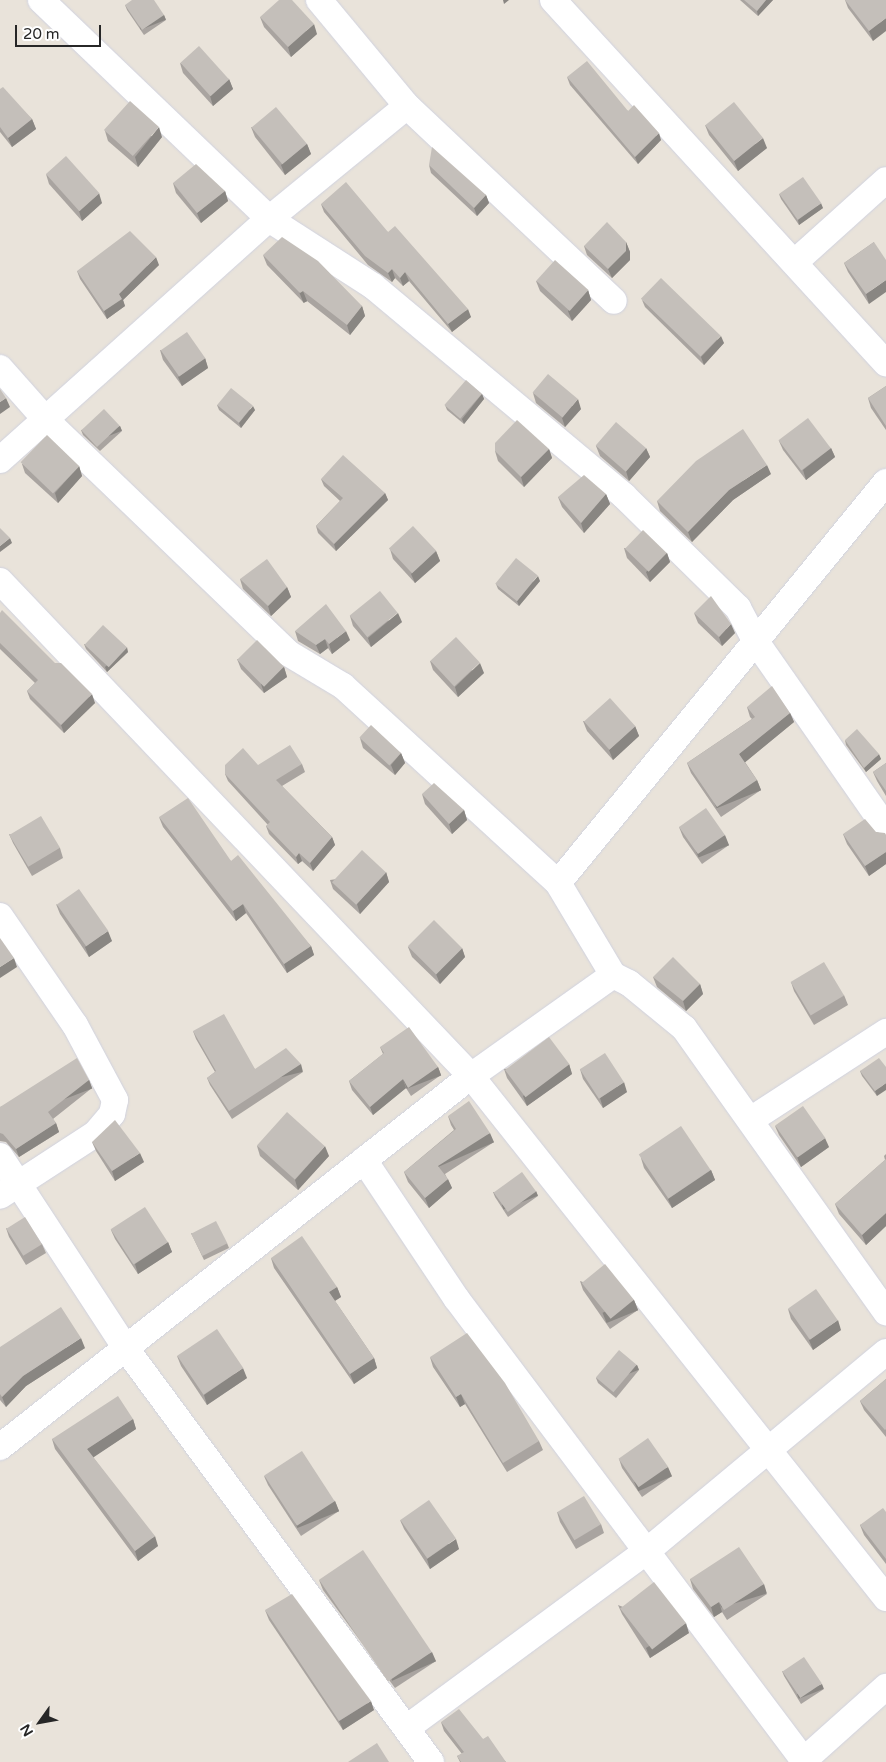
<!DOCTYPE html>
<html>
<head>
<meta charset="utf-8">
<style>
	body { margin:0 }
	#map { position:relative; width:886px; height:1762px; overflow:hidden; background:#e9e3da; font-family:"Varela Round",sans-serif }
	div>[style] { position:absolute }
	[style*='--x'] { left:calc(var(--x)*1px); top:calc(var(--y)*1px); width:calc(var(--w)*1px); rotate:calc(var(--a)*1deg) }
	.roads { filter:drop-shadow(0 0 1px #d0d2df) drop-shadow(0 0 1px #d0d2df) }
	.street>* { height:26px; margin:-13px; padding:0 13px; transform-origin:13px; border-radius:13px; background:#fff }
	.wall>* { inset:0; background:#a9a4a0 }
	.shaded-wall>* { inset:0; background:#898682; transform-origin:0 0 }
	.building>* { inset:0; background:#c4bfba; transform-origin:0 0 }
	span { translate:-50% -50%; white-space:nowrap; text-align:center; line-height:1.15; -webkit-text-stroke:5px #fff; paint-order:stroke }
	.north { position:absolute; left:15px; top:1697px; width:50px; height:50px; -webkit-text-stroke:4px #fff; paint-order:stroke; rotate:238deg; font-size:14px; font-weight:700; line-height:20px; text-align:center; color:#272727 }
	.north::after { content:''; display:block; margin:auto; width:18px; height:22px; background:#272727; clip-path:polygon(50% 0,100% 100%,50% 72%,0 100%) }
	.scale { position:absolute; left:15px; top:25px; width:86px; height:22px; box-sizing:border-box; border:2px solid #272727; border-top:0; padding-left:6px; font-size:15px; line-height:18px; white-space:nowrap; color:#272727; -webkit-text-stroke:4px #fff; paint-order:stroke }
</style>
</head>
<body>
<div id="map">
	<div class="roads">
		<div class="street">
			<div style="--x:41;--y:0;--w:316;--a:43.8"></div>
			<div style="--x:269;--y:219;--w:124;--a:32.8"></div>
			<div style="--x:373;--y:286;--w:327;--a:39.9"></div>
			<div style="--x:624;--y:496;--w:160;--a:44.5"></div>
			<div style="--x:738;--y:608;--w:40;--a:62"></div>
			<div style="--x:757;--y:643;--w:226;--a:55.1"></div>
			<div style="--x:319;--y:0;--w:138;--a:50.3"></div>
			<div style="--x:407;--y:106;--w:284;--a:43.3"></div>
			<div style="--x:553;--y:0;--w:493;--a:47.5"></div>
			<div style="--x:795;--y:262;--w:122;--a:-42"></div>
			<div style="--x:0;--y:368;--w:69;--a:48.5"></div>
			<div style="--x:46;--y:420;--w:336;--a:43.9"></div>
			<div style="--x:288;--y:653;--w:64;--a:31"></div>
			<div style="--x:343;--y:686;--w:292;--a:42.5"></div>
			<div style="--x:558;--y:883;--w:107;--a:59.1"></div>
			<div style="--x:613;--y:975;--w:18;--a:27"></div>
			<div style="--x:629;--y:983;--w:71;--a:39.3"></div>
			<div style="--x:684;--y:1028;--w:349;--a:54.6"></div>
			<div style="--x:0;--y:460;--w:361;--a:-41.9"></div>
			<div style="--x:269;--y:219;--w:178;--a:-39.3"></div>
			<div style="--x:0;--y:581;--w:683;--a:46.42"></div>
			<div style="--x:471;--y:1076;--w:667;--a:51.51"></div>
			<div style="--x:558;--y:883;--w:518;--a:-50.72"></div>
			<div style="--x:0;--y:916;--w:132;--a:55.5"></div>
			<div style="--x:75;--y:1025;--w:85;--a:61.9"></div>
			<div style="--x:115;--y:1100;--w:14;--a:102"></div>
			<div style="--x:112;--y:1114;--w:26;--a:130"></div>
			<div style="--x:95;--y:1134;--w:113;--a:146.9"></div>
			<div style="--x:752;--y:1119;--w:160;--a:-33"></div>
			<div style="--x:0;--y:1156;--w:232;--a:56.8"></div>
			<div style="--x:127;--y:1350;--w:512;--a:53.58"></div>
			<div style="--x:364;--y:1160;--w:166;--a:56.3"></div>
			<div style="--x:456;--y:1298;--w:581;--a:53.05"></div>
			<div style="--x:0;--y:1447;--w:600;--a:-38.23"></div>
			<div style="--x:471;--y:1076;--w:174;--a:-35.4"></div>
			<div style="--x:408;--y:1727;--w:297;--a:-36.4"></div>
			<div style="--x:647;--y:1551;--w:311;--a:-39.8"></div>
			<div style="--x:802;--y:1762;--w:113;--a:-41.8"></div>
		</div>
	</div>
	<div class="wall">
		<div style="clip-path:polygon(740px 0,773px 0,758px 16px)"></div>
		<div style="clip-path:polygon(845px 0,886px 0,873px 41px,848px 8px)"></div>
		<div style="clip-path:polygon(125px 5px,164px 15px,166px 20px,144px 35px,127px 10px)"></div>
		<div style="clip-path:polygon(260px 17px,317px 34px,291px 57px,264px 27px)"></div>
		<div style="clip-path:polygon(180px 63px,229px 79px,233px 89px,213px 106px,183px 73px)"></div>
		<div style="clip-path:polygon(567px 77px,628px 111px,661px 140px,638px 164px,570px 85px)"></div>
		<div style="clip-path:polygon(0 89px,32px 119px,36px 129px,12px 147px,0 132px)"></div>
		<div style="clip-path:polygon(705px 125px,767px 148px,738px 171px,709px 135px)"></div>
		<div style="clip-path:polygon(251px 127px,307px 144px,311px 154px,285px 175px,255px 137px)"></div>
		<div style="clip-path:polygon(105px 131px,162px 137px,138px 167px,108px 141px)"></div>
		<div style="clip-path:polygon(429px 165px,486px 195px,489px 203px,477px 216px,431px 173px)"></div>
		<div style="clip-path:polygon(46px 174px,102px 203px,82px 221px,49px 184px)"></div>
		<div style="clip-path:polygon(173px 183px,225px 191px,228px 201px,201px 223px,176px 193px)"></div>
		<div style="clip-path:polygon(779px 194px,823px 208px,799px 225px,781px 199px)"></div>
		<div style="clip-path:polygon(321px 204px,388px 232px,471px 317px,452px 332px,409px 281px,403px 286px,395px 278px,392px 282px,368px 265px,324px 212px)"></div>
		<div style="clip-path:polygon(626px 242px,630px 252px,630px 260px,612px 278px,587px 255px,584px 246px)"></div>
		<div style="clip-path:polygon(874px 242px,869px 304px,848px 272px,844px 263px)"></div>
		<div style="clip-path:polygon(263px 255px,362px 306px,365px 316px,350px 335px,307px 301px,304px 303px,267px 265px)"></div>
		<div style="clip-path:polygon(159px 265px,123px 300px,125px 306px,107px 319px,80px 279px,77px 271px)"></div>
		<div style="clip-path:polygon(536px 281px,588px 290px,591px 300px,572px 321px,540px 291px)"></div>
		<div style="clip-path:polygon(642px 300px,724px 343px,704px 365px,645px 307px)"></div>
		<div style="clip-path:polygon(160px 350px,205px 358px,208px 368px,182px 386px,163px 360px)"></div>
		<div style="clip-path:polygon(886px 386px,886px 430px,871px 408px,868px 398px)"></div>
		<div style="clip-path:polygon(533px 393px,581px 409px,565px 427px,536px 403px)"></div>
		<div style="clip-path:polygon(482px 394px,484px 399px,464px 424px,447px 410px,445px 405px)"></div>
		<div style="clip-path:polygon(217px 405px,255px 410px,241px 428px,219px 410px)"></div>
		<div style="clip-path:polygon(120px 426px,122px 431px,100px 451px,83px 435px,81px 430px)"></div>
		<div style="clip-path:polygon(779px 441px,831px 448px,835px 457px,806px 480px,783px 450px)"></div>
		<div style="clip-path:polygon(596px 446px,646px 448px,650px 457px,629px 481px,600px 456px)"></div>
		<div style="clip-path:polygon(549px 449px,552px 458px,524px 487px,498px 461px,495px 451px)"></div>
		<div style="clip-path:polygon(22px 464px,79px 466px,82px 476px,58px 503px,25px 473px)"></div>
		<div style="clip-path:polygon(771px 474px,733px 500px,692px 542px,660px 511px,657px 501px)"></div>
		<div style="clip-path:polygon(321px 479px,385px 493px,388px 500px,336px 551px,318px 533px,316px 526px,340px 501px,324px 486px)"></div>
		<div style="clip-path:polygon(606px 494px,610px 504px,584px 533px,562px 507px,558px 497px)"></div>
		<div style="clip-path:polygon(624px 548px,667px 553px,670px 562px,650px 582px,627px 558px)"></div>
		<div style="clip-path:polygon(390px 549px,436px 551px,440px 561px,415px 583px,393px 559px)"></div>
		<div style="clip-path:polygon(240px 579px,287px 587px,291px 597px,271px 616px,243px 589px)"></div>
		<div style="clip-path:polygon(540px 581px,519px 606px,498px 589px,496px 584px)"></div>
		<div style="clip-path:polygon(0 613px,95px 703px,64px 733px,30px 699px,27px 691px,35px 683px,0 649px)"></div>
		<div style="clip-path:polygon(694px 613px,735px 633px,722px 646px,698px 623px)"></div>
		<div style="clip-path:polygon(350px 616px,402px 622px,371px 647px,353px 626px)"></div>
		<div style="clip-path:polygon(295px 631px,350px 640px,332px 654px,328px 648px,320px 654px,298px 641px)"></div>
		<div style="clip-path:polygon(84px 644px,128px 652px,107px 672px,86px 649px)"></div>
		<div style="clip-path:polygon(237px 659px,284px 667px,287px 677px,264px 693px,241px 669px)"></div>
		<div style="clip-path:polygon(430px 661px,484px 673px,458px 697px,433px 670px)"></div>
		<div style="clip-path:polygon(747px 707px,790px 713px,794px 722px,745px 762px,757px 780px,761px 790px,721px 817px,691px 773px,687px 763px,752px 719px,750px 717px)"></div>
		<div style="clip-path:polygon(583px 721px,635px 726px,639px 736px,613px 760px,587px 731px)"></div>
		<div style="clip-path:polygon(360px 738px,401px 753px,405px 763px,395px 775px,363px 748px)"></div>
		<div style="clip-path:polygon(845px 740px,881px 759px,866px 772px,846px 745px)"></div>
		<div style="clip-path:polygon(886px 763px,886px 796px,877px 781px,873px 772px)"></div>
		<div style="clip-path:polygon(302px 764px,305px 772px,282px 786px,332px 837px,335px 845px,313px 871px,302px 861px,298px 864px,269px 834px,266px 826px,268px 825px,228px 781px,225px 774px,258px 765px)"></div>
		<div style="clip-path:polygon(422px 794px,464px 810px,467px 820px,452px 834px,425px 804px)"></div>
		<div style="clip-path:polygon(159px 817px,231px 861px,311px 946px,314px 955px,287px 973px,246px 913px,236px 921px,163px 827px)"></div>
		<div style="clip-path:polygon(679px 827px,729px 845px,702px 864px,683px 837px)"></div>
		<div style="clip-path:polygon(876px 832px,886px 835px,886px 864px,869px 876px,847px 844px,843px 834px)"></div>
		<div style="clip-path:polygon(9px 834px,60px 848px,63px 858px,32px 876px,13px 843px)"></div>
		<div style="clip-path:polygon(386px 872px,389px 882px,360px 914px,333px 889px,330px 880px)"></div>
		<div style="clip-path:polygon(56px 904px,112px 941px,89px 957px,60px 914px)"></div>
		<div style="clip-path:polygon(408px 947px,462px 948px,465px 957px,440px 984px,412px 957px)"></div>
		<div style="clip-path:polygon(653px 977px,700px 984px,703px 994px,686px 1011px,657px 987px)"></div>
		<div style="clip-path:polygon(791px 982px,844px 995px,848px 1005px,814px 1025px,794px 991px)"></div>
		<div style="clip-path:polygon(193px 1031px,255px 1069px,303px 1072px,232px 1119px,210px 1085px,207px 1078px,215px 1072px,196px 1039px)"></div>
		<div style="clip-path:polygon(380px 1047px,438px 1067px,441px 1075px,411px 1096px,406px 1088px,373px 1115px,352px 1090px,349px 1081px,383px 1054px)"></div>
		<div style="clip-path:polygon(569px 1064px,572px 1074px,527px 1106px,507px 1078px,504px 1069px)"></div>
		<div style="clip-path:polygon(886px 1067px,877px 1096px,862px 1076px,860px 1071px)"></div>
		<div style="clip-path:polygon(580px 1069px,627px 1092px,603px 1108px,583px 1079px)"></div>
		<div style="clip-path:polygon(89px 1080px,92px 1088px,53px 1119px,56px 1123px,59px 1132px,19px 1157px,6px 1142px,0 1141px,0 1107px)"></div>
		<div style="clip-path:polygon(448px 1116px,494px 1142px,445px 1174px,452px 1188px,429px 1208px,408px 1182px,404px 1172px,454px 1130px,451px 1125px)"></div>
		<div style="clip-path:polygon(775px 1126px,829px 1147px,801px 1167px,779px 1135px)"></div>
		<div style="clip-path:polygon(92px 1142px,144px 1162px,115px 1181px,96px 1151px)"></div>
		<div style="clip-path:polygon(257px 1146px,329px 1156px,298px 1190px,260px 1156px)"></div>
		<div style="clip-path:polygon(886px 1154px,886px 1226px,866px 1245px,839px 1214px,835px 1204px,885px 1160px,884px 1156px)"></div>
		<div style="clip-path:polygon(641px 1158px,711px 1170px,715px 1180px,672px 1208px,644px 1168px)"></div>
		<div style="clip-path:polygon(536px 1191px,538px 1196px,508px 1217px,495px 1197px,493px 1192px)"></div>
		<div style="clip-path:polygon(6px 1228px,42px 1244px,46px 1253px,26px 1265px,9px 1237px)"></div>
		<div style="clip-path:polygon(111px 1230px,168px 1242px,172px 1252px,138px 1274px,115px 1239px)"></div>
		<div style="clip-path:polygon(191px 1233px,227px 1243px,229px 1248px,204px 1260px)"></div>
		<div style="clip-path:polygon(271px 1258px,337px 1287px,341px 1297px,335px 1301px,374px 1358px,377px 1368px,354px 1384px,274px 1268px)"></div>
		<div style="clip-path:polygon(580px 1281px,634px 1300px,638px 1310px,610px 1329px,583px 1290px)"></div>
		<div style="clip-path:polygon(788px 1309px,841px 1330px,813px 1350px,791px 1319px)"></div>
		<div style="clip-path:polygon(0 1347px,85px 1348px,26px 1386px,6px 1407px,0 1400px)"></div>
		<div style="clip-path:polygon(177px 1356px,247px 1378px,207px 1405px,181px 1366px)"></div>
		<div style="clip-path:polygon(430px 1357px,539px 1441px,543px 1450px,507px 1472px,465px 1404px,460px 1407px,433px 1367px)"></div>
		<div style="clip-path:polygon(637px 1365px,639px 1370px,616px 1398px,598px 1383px,596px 1378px)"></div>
		<div style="clip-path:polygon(886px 1379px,886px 1437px,864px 1410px,860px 1401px)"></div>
		<div style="clip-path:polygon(133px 1419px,136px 1429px,93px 1457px,158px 1546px,138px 1561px,55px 1449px,52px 1439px)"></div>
		<div style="clip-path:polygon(619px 1459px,672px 1476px,642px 1497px,622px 1468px)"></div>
		<div style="clip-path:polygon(264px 1476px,335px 1501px,339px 1511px,301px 1536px,268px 1485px)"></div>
		<div style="clip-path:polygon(557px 1512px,601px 1524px,604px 1533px,576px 1549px,560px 1522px)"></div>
		<div style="clip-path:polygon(886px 1512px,886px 1564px,864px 1535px,860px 1525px)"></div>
		<div style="clip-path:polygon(400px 1520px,459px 1549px,430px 1569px,404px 1529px)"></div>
		<div style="clip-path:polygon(690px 1579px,767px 1594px,727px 1620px,722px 1612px,714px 1617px,693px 1589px)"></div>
		<div style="clip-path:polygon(319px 1580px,436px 1661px,395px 1688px,323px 1590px)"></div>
		<div style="clip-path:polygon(618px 1605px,689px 1633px,650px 1658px,622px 1614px)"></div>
		<div style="clip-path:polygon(265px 1610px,374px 1710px,343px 1730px,269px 1620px)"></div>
		<div style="clip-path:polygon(782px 1671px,824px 1689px,801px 1704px,784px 1676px)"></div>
		<div style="clip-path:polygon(441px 1722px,483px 1739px,506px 1762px,460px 1762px,457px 1756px,462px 1754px,444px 1731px)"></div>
	</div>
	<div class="shaded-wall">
		<div style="clip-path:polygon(503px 0,509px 0,504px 4px)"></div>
		<div style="clip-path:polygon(766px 0,773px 0,758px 16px,757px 11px)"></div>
		<div style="left:164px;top:15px;width:5px;height:27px;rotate:68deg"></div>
		<div style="clip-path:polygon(886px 18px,886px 31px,873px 41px,869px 31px)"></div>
		<div style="clip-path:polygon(314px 24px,317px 34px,291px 57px,288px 47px)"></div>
		<div style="clip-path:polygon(229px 79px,233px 89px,213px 106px,210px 96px)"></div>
		<div style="clip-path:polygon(32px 119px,36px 129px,12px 147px,8px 138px)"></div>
		<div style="clip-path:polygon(159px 127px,162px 137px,138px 167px,135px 157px)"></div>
		<div style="clip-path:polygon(659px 133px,661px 140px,638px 164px,635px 157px)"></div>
		<div style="clip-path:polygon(763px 138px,767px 148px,738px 171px,734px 161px)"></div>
		<div style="clip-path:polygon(307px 144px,311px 154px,285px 175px,281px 165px)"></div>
		<div style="clip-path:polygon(225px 191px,228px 201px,201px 223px,197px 213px)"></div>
		<div style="clip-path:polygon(99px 193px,102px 203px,82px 221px,79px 211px)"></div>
		<div style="clip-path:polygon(486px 195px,489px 203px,477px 216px,474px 208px)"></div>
		<div style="clip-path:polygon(821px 203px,823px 208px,799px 225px,798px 220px)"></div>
		<div style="clip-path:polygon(626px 242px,630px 252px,630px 260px,612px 278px,608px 269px)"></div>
		<div style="clip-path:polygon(156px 257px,159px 265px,123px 300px,125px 306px,107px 319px,104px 311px,119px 294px)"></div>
		<div style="clip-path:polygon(392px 269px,395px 278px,392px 282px,388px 273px)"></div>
		<div style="clip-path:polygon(405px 272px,409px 281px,403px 286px,400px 278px)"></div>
		<div style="clip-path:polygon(886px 280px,886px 292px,869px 304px,866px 294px)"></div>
		<div style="clip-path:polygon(588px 290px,591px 300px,572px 321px,568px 311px)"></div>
		<div style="left:303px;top:291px;width:11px;height:4px;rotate:68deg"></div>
		<div style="clip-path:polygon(362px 306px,365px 316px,350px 335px,347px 325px)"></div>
		<div style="clip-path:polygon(468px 309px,471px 317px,452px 332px,448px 324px)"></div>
		<div style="clip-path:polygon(721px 336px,724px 343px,704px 365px,701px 357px)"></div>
		<div style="clip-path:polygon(205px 358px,208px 368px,182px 386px,178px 377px)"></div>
		<div style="clip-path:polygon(482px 394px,484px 399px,464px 424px,462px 419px)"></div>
		<div style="clip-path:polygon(6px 398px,10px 407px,0 414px,0 402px)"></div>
		<div style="clip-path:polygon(578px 399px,581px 409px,565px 427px,562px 418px)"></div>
		<div style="clip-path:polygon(253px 406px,255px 410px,241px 428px,239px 423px)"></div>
		<div style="left:120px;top:426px;width:5px;height:30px;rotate:68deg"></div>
		<div style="clip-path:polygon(646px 448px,650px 457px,629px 481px,626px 471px)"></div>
		<div style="clip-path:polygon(831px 448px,835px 457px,806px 480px,803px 470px)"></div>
		<div style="clip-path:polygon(549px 449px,552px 458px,524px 487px,521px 477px)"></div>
		<div style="clip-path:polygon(767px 465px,771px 474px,733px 500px,692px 542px,688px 532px,729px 490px)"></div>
		<div style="clip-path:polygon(79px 466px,82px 476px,58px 503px,55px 493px)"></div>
		<div style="clip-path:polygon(385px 493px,388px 500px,336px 551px,334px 544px)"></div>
		<div style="clip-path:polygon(606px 494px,610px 504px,584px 533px,581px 523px)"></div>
		<div style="clip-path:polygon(10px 538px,12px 543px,0 552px,0 546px)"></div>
		<div style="clip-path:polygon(436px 551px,440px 561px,415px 583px,411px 574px)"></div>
		<div style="clip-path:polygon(667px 553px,670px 562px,650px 582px,646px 572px)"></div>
		<div style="clip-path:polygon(538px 576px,540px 581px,519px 606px,517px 601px)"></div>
		<div style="clip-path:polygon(287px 587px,291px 597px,271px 616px,268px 606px)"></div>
		<div style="clip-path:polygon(398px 613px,402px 622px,371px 647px,368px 638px)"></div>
		<div style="clip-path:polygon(731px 624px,735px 633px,722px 646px,719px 637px)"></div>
		<div style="clip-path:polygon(346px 631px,350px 640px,332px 654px,329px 644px)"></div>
		<div style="clip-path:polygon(325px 639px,328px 648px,320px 654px,316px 645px)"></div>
		<div style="clip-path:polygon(127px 647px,128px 652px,107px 672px,105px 667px)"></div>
		<div style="clip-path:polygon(480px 663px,484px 673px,458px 697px,455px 687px)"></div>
		<div style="clip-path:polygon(284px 667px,287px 677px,264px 693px,261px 684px)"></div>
		<div style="clip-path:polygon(92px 694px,95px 703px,64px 733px,61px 725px)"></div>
		<div style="clip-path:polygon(790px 713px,794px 722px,743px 764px,739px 754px)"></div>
		<div style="clip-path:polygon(635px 726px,639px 736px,613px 760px,609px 750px)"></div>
		<div style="clip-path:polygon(401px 753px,405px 763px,395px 775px,391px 765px)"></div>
		<div style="clip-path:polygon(879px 754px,881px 759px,866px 772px,864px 768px)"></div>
		<div style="left:757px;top:780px;width:11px;height:48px;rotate:68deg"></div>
		<div style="clip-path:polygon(464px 810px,467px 820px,452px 834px,449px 824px)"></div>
		<div style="left:725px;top:835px;width:11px;height:33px;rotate:68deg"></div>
		<div style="clip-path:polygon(332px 837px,335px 845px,313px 871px,310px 863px)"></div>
		<div style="clip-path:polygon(886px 852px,886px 864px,869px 876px,865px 866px)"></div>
		<div style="clip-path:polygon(299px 853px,302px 861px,298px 864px,296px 857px)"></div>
		<div style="clip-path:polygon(386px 872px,389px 882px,360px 914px,357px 904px)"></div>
		<div style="clip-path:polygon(243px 904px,246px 913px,236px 921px,233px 911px)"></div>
		<div style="clip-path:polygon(108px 931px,112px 941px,89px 957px,85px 947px)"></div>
		<div style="clip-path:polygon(311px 946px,314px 955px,287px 973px,284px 964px)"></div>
		<div style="clip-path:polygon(462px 948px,465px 957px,440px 984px,436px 974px)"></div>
		<div style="clip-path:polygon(14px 958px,17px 967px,0 978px,0 967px)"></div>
		<div style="clip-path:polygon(700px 984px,703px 994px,686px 1011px,683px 1001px)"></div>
		<div style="left:301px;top:1064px;width:8px;height:86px;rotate:76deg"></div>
		<div style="clip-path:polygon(569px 1064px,572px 1074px,527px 1106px,523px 1096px)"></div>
		<div style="left:438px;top:1067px;width:9px;height:37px;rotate:69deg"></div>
		<div style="clip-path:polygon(403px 1079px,406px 1088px,373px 1115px,370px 1107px)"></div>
		<div style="left:89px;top:1080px;width:9px;height:52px;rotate:69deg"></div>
		<div style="clip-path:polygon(624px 1082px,627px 1092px,603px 1108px,600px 1098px)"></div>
		<div style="clip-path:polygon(886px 1083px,886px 1090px,877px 1096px,875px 1091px)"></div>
		<div style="clip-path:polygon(56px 1123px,59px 1132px,19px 1157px,16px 1149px)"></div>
		<div style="left:490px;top:1133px;width:10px;height:62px;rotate:66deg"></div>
		<div style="clip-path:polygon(825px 1138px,829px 1147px,801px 1167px,797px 1157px)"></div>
		<div style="clip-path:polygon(325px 1146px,329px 1156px,298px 1190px,295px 1180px)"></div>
		<div style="clip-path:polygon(140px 1153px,144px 1162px,115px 1181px,112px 1171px)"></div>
		<div style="clip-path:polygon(711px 1170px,715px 1180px,672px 1208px,668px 1199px)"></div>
		<div style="clip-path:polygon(448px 1179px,452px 1188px,429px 1208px,425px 1198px)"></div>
		<div style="left:536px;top:1191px;width:5px;height:37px;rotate:68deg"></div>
		<div style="clip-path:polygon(886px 1213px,886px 1226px,866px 1245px,862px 1235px)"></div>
		<div style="clip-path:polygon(168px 1242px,172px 1252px,138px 1274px,135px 1264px)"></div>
		<div style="clip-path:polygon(337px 1287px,341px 1297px,333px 1302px,329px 1292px)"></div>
		<div style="left:634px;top:1300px;width:11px;height:34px;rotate:68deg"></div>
		<div style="clip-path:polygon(838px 1320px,841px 1330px,813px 1350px,809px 1340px)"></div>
		<div style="clip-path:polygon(81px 1338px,85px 1348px,26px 1386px,6px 1407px,2px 1397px,23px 1376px)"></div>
		<div style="clip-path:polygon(374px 1358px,377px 1368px,354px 1384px,350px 1374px)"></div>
		<div style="left:637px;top:1365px;width:5px;height:36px;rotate:68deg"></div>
		<div style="clip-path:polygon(243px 1368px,247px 1378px,207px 1405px,204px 1395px)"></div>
		<div style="clip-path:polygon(461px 1394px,465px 1404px,460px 1407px,456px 1397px)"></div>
		<div style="clip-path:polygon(133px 1419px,136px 1429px,91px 1459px,87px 1449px)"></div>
		<div style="left:668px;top:1467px;width:10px;height:37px;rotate:66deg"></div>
		<div style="left:335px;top:1501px;width:11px;height:45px;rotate:68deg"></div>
		<div style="clip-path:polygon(155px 1536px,158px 1546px,138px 1561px,135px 1551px)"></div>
		<div style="clip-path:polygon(456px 1539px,459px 1549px,430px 1569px,427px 1559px)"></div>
		<div style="left:764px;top:1584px;width:10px;height:48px;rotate:73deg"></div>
		<div style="clip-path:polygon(719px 1602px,722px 1612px,714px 1617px,711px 1607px)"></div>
		<div style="clip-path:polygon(686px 1623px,689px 1633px,650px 1658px,646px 1648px)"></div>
		<div style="left:432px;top:1652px;width:10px;height:48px;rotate:66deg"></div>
		<div style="left:822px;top:1684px;width:5px;height:27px;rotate:68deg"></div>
		<div style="clip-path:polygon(371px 1701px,374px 1710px,343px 1730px,339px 1721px)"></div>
	</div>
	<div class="building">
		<div style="clip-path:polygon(132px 0,154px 0,164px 15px,142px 30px,125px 5px)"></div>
		<div style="clip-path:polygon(279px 0,292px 0,314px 24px,288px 47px,260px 17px)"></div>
		<div style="clip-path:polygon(744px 0,766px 0,757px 11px)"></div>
		<div style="clip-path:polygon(845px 0,886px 0,886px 18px,869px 31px)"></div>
		<div style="left:199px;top:46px;width:45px;height:25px;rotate:48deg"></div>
		<div style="clip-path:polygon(587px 61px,628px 111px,634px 105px,659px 133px,635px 157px,567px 77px)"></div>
		<div style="clip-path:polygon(3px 87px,32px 119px,8px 138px,0 127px,0 89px)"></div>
		<div style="left:130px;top:101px;width:39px;height:39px;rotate:42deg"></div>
		<div style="left:734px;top:102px;width:46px;height:37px;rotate:51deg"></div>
		<div style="left:276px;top:107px;width:48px;height:32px;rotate:50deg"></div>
		<div style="clip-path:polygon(432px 147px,486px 195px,474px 208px,429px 165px)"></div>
		<div style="left:66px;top:156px;width:50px;height:27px;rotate:48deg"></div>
		<div style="clip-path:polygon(196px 164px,225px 191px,197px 213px,173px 183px)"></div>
		<div style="left:803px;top:177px;width:32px;height:29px;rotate:55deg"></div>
		<div style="clip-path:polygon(346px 182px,388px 232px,395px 226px,468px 309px,448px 324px,405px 272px,400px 278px,392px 269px,388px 273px,365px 256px,321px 204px)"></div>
		<div style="clip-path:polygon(607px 222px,626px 242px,626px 251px,608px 269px,584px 246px)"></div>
		<div style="clip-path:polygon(130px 231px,156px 257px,119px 294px,122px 299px,104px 311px,77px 271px)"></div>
		<div style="clip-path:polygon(282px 237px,318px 261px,362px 306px,347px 325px,303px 291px,300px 293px,263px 255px)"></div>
		<div style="clip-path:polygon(874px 242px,886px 260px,886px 280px,866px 294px,844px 263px)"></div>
		<div style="left:555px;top:260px;width:45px;height:28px;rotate:42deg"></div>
		<div style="left:661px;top:278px;width:83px;height:29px;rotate:44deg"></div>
		<div style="left:187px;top:332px;width:32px;height:32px;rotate:55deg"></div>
		<div style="left:548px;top:374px;width:39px;height:24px;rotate:40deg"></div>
		<div style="left:466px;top:380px;width:21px;height:33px;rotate:41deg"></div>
		<div style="clip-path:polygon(886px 386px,886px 426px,868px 398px)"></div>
		<div style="left:231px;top:388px;width:28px;height:22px;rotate:39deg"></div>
		<div style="clip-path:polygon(0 389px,6px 398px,0 402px)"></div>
		<div style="left:104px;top:409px;width:23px;height:31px;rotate:47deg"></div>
		<div style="left:808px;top:418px;width:38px;height:37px;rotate:53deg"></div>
		<div style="clip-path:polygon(517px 420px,549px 449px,521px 477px,495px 451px,495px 443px)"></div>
		<div style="left:616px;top:422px;width:40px;height:31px;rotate:41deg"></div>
		<div style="clip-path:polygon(743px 429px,767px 465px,729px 490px,688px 532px,657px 501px,696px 461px)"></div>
		<div style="left:47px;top:435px;width:45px;height:38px;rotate:44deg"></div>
		<div style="clip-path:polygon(343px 455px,385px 493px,334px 544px,316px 526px,343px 498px,321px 479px)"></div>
		<div style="clip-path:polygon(584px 475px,606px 494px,581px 523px,558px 497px)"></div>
		<div style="left:413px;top:526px;width:34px;height:33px;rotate:47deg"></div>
		<div style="clip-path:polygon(0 528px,10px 538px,0 546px)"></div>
		<div style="left:643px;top:530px;width:33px;height:26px;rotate:44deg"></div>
		<div style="left:516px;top:558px;width:28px;height:33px;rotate:39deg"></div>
		<div style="clip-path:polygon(267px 559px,287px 587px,268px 606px,240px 579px)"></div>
		<div style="left:380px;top:591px;width:28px;height:39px;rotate:51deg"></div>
		<div style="clip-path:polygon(711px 596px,731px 624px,719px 637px,694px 613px)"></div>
		<div style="clip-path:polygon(326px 604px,346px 631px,329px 644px,325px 639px,316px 645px,295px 631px)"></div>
		<div style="clip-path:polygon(2px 610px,55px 663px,61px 663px,92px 694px,61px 725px,27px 691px,38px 680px,0 643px,0 613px)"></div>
		<div style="left:103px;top:625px;width:33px;height:27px;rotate:43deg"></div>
		<div style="left:456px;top:637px;width:35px;height:35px;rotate:47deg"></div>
		<div style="left:257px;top:640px;width:38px;height:28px;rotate:45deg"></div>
		<div style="clip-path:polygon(772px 686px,790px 713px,739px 754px,757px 780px,717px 807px,687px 763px,755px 717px,747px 707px)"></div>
		<div style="left:610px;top:698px;width:38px;height:35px;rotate:48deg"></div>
		<div style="left:371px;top:725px;width:41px;height:17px;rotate:43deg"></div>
		<div style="clip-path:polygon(857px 729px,879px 754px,864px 768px,845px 740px)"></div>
		<div style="clip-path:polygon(290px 745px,302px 764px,276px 780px,332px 837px,310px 863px,299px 853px,296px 857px,266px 826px,270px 822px,225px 774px,225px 765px,243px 748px,258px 765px)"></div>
		<div style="clip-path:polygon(886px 763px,886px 791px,873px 772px)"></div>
		<div style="clip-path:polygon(434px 783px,464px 810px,449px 824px,422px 794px)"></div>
		<div style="clip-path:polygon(188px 798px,231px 861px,238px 855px,311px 946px,284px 964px,243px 904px,233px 911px,159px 817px)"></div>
		<div style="left:706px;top:808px;width:33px;height:33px;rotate:55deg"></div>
		<div style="left:41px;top:816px;width:37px;height:37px;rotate:59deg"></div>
		<div style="clip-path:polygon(865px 819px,876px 832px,885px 833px,886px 835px,886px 852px,865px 866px,843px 834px)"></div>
		<div style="left:362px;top:850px;width:33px;height:44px;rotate:43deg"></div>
		<div style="left:79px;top:889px;width:51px;height:27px;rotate:55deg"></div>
		<div style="left:434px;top:920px;width:40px;height:37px;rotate:45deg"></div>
		<div style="clip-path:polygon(0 938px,14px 958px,0 967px)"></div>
		<div style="clip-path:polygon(673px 957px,700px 984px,683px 1001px,653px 977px)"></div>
		<div style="left:824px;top:962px;width:39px;height:39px;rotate:59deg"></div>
		<div style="clip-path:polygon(224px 1014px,255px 1069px,286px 1048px,301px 1064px,229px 1111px,207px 1078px,216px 1071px,193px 1031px)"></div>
		<div style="clip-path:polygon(409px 1027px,438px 1067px,408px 1088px,403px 1079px,370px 1107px,349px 1081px,384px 1053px,380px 1047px)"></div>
		<div style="left:549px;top:1037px;width:34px;height:55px;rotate:53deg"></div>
		<div style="left:605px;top:1053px;width:35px;height:30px;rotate:57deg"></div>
		<div style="clip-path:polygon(77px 1058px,89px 1080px,48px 1112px,56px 1123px,16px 1149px,3px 1134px,0 1133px,0 1107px)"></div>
		<div style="clip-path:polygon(879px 1058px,886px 1067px,886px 1083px,875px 1091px,860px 1071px)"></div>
		<div style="clip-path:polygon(469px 1101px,490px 1133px,438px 1166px,448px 1179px,425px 1198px,404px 1172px,456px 1129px,448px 1116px)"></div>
		<div style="left:803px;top:1106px;width:39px;height:34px;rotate:55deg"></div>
		<div style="left:287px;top:1112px;width:51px;height:45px;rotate:42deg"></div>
		<div style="clip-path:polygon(115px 1120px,140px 1153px,112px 1171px,92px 1142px)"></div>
		<div style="left:681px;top:1126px;width:53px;height:51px;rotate:56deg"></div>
		<div style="clip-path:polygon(886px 1159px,886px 1213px,862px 1235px,835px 1204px)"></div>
		<div style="left:522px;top:1172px;width:24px;height:35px;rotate:54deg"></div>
		<div style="left:145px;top:1207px;width:42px;height:41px;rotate:57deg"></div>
		<div style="left:25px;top:1217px;width:32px;height:22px;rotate:58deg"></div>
		<div style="left:216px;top:1221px;width:25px;height:28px;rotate:63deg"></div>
		<div style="clip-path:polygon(302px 1236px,337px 1287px,329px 1292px,374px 1358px,350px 1374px,271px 1258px)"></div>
		<div style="left:605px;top:1264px;width:46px;height:30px;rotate:51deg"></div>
		<div style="left:816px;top:1289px;width:38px;height:34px;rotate:55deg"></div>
		<div style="clip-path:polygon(61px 1307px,81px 1338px,23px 1376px,2px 1397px,0 1394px,0 1347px)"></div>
		<div style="left:217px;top:1329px;width:47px;height:48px;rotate:56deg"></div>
		<div style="clip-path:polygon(467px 1333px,505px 1383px,539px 1441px,503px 1463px,461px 1394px,456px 1397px,430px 1357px)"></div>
		<div style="left:619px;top:1350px;width:23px;height:36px;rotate:40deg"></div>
		<div style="clip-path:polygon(886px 1379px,886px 1429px,885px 1430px,860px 1401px)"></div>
		<div style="clip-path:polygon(118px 1396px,133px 1419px,87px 1449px,155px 1536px,135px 1551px,52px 1439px)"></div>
		<div style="left:648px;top:1438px;width:35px;height:36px;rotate:55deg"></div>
		<div style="left:302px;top:1451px;width:60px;height:45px;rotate:57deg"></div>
		<div style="left:584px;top:1496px;width:33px;height:31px;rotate:59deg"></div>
		<div style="left:429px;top:1500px;width:47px;height:35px;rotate:55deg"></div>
		<div style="clip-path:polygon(883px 1508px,886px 1512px,886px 1559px,860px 1525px)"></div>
		<div style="clip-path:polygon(739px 1547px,764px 1584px,724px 1610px,719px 1602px,711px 1607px,690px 1579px)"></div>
		<div style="left:363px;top:1550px;width:123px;height:53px;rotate:56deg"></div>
		<div style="left:654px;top:1582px;width:52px;height:43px;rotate:52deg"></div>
		<div style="clip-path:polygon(292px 1594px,371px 1701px,339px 1721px,265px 1610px)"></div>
		<div style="left:804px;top:1657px;width:32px;height:26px;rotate:56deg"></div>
		<div style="clip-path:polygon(459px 1709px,483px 1739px,488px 1736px,506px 1762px,461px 1762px,457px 1756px,464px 1752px,441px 1722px)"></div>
		<div style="clip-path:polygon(377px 1743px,389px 1762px,348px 1762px)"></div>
	</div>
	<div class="north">N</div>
	<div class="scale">20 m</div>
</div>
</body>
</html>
